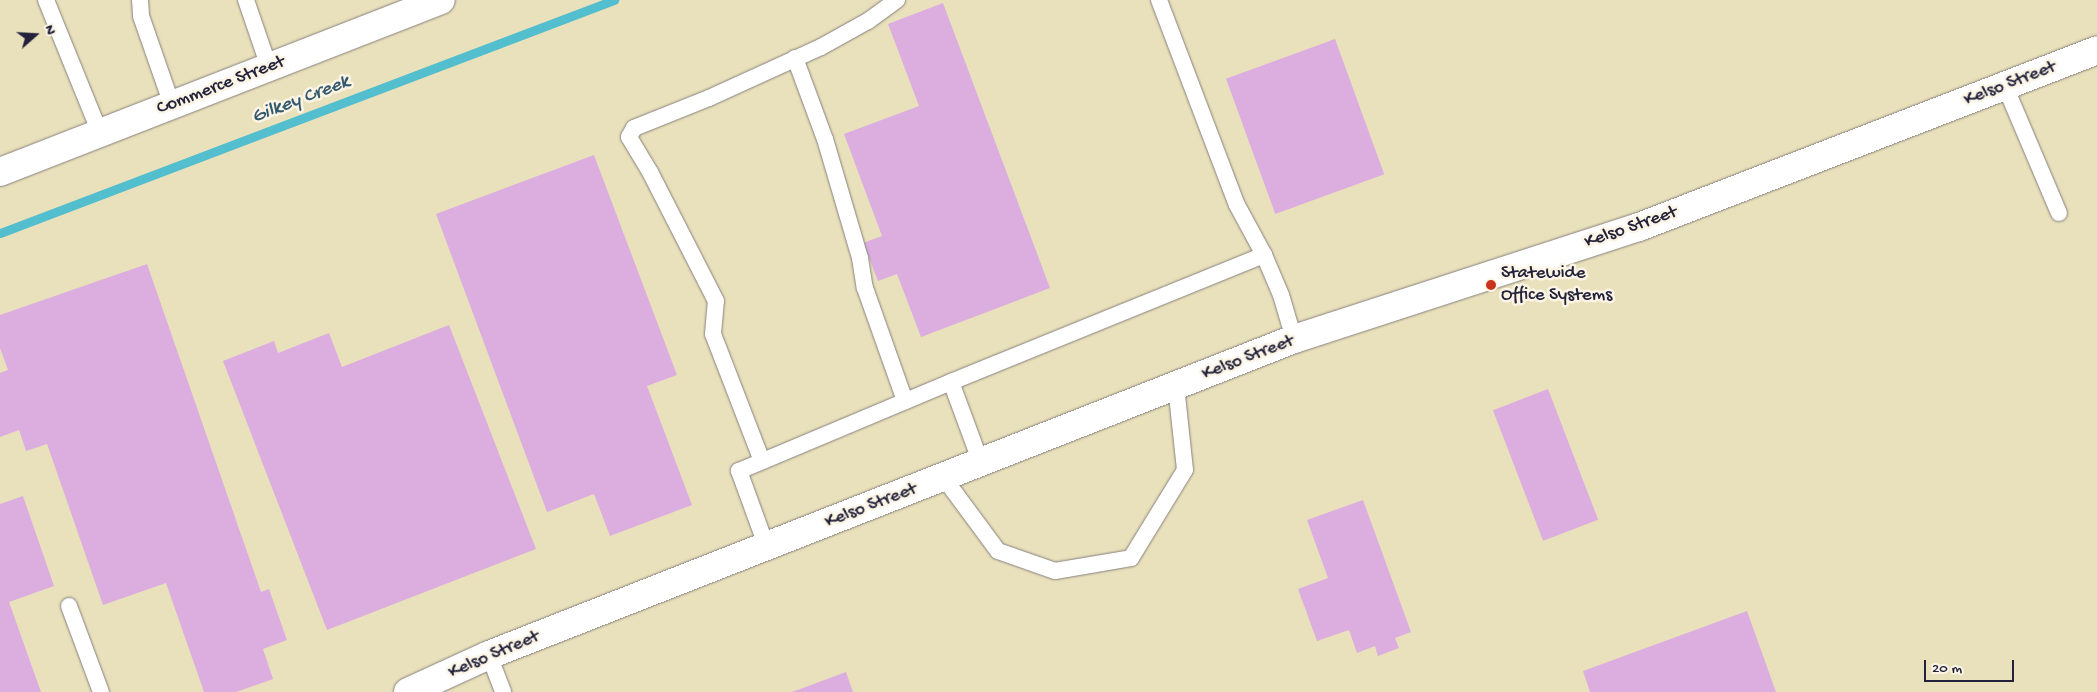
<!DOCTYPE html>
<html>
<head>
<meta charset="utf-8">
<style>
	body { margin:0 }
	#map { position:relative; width:2097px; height:692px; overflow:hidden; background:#e9e0bc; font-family:"Gochi Hand",sans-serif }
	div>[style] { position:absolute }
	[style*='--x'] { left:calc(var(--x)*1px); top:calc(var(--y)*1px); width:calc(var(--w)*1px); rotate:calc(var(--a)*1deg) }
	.stream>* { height:9px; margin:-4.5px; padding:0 4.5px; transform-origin:4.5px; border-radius:4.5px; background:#53bfce }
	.building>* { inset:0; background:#dcaedf; transform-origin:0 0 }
	.roads { filter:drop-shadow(0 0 1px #86817c) drop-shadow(0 0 1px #86817c) }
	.service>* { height:16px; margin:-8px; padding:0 8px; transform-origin:8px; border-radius:8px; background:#fff }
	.minor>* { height:28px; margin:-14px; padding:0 14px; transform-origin:14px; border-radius:14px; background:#fff }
	.dots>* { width:14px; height:14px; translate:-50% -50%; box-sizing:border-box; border:2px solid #fcf5e5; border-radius:50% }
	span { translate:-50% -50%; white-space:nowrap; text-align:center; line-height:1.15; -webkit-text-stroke:5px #fcf5e5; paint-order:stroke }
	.street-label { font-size:19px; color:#22223b }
	.poi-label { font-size:19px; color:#22223b }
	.left { translate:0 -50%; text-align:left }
	.water-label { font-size:20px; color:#33596e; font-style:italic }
	.north { position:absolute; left:10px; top:10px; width:50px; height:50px; -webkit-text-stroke:4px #fcf5e5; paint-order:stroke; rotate:71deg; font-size:14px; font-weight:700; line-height:20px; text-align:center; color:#22223b }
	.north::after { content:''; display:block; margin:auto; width:18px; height:22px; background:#22223b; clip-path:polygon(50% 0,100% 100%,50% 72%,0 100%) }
	.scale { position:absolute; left:1924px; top:660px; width:90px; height:22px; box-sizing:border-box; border:2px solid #22223b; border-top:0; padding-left:6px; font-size:15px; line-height:18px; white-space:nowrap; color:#22223b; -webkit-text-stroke:4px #fcf5e5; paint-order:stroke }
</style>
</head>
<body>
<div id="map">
	<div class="stream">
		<div style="--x:0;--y:233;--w:657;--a:-20.78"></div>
	</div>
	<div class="building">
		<div style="clip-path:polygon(943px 3px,1050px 288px,921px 337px,897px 274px,878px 281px,863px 243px,882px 236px,844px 134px,919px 106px,888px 24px)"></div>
		<div style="left:1335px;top:39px;width:144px;height:116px;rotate:70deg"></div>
		<div style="clip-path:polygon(594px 155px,677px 375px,647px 386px,692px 505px,610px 536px,594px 494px,547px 512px,436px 214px)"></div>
		<div style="clip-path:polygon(147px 264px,261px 592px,269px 589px,287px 640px,263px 649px,273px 679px,236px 692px,204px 692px,166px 583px,103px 605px,47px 444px,26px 451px,19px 430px,0 437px,0 373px,8px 370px,0 348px,0 315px)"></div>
		<div style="clip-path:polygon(449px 325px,536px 549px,327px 630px,223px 361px,274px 341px,278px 353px,329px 333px,342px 367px)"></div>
		<div style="left:1548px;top:389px;width:140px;height:59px;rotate:69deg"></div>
		<div style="clip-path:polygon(23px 496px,54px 586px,9px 602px,41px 692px,0 692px,0 504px)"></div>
		<div style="clip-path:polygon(1363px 500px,1411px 632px,1395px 638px,1399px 648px,1378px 656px,1375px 646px,1357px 653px,1349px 630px,1317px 641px,1298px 589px,1328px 578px,1307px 520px)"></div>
		<div style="clip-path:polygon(1747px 611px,1776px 692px,1590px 692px,1583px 671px)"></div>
		<div style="clip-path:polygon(846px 672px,853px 692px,792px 692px)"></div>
	</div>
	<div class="roads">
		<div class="service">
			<div style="--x:46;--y:0;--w:144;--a:67.9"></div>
			<div style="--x:140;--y:0;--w:16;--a:86"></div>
			<div style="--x:141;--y:16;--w:94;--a:70.8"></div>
			<div style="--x:246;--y:0;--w:71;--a:71.1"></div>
			<div style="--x:1159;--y:0;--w:219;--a:69.2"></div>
			<div style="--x:1237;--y:205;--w:57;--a:61.6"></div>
			<div style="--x:795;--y:58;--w:86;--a:69.7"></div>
			<div style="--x:825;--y:139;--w:124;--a:73.6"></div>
			<div style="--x:860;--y:258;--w:30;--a:81"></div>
			<div style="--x:865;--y:288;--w:120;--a:70.5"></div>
			<div style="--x:2005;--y:86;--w:138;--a:67"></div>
			<div style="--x:762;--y:461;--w:136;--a:-111.1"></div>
			<div style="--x:713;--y:334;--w:33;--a:-85"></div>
			<div style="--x:716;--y:301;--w:145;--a:-117.1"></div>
			<div style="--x:650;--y:172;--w:41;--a:-121"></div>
			<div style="--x:629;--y:137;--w:10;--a:-61"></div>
			<div style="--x:634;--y:128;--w:81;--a:-21.8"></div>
			<div style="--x:709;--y:98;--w:123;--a:-24.5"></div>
			<div style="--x:821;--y:47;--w:54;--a:-29"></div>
			<div style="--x:868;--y:21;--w:36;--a:-36"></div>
			<div style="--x:981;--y:463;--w:86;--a:-110.3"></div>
			<div style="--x:951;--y:382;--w:338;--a:-22.1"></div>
			<div style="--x:1264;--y:255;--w:43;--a:67"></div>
			<div style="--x:1281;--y:295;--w:46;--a:73.5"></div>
			<div style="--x:944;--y:478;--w:91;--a:53.5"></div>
			<div style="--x:998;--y:551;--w:60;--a:19.3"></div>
			<div style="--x:1055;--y:571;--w:77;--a:-9.7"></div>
			<div style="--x:1131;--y:558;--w:103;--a:-58.5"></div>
			<div style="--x:1185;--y:470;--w:84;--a:-96.1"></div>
			<div style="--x:766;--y:545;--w:79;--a:-110"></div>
			<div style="--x:739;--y:471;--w:230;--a:-22.8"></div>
			<div style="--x:69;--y:606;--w:92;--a:69.6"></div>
			<div style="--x:489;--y:655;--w:40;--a:69"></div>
		</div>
		<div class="minor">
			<div style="--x:0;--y:172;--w:473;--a:-21.3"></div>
			<div style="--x:408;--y:692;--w:89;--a:-24.6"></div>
			<div style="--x:489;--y:655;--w:865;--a:-21.43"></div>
			<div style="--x:1294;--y:339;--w:363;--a:-18"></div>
			<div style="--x:1639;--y:227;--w:491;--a:-21.1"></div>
		</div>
	</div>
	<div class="dots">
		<div style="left:1491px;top:285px;background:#c8321e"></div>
	</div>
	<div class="street-label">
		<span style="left:2010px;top:84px;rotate:-21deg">Kelso Street</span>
		<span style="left:221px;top:86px;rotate:-21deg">Commerce Street</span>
		<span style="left:1631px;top:228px;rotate:-19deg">Kelso Street</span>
		<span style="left:1248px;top:358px;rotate:-21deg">Kelso Street</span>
		<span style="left:871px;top:506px;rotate:-21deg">Kelso Street</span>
		<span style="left:494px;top:655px;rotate:-23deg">Kelso Street</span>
	</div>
	<div class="poi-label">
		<span class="left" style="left:1501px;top:285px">Statewide<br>Office Systems</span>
	</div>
	<div class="water-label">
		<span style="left:301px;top:100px;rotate:-21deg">Gilkey Creek</span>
	</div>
	<div class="north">N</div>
	<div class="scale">20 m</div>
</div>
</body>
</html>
